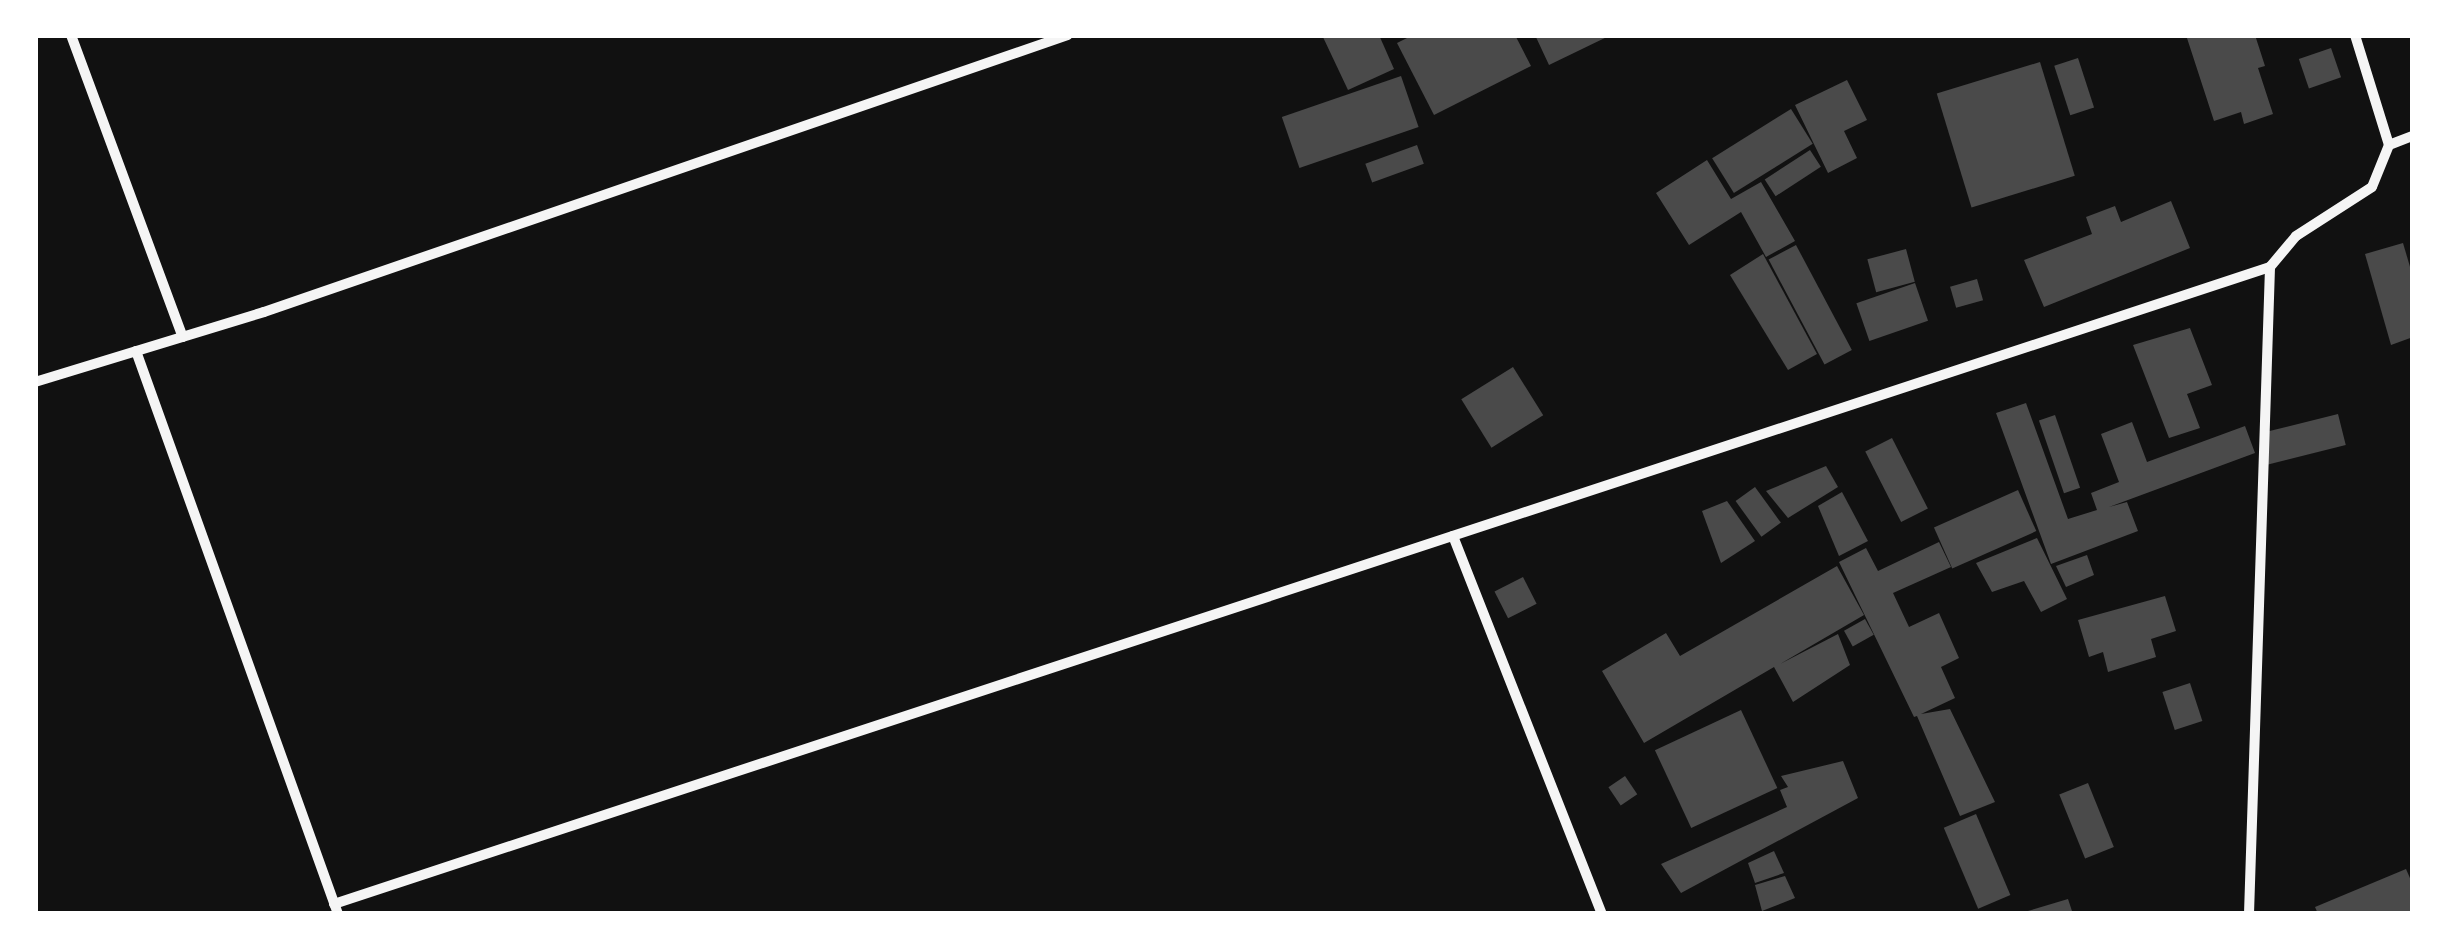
<!DOCTYPE html>
<html>
<head>
<meta charset="utf-8">
<style>
	body { margin:0 }
	#map { position:relative; width:2448px; height:949px; overflow:hidden; background:#111; font-family:"PT Sans",sans-serif }
	div>[style] { position:absolute }
	[style*='--x'] { left:calc(var(--x)*1px); top:calc(var(--y)*1px); width:calc(var(--w)*1px); rotate:calc(var(--a)*1deg) }
	.building>* { inset:0; background:#4a4a4a; transform-origin:0 0 }
	.minor>* { height:10px; margin:-5px; padding:0 5px; transform-origin:5px; border-radius:5px; background:#f5f5f5 }
	span { translate:-50% -50%; white-space:nowrap; text-align:center; line-height:1.15; -webkit-text-stroke:10px #fff; paint-order:stroke }
	.frame { position:absolute; inset:0; border:38px solid #fff; pointer-events:none }
</style>
</head>
<body>
<div id="map">
	<div class="building">
		<div style="clip-path:polygon(1322px 35px,1379px 35px,1394px 69px,1348px 90px)"></div>
		<div style="clip-path:polygon(1413px 35px,1515px 35px,1531px 66px,1434px 115px,1397px 43px)"></div>
		<div style="clip-path:polygon(1535px 35px,1611px 35px,1549px 65px)"></div>
		<div style="clip-path:polygon(2186px 35px,2255px 35px,2265px 66px,2258px 68px,2273px 114px,2244px 124px,2241px 112px,2214px 121px)"></div>
		<div style="left:2331px;top:48px;width:31px;height:34px;rotate:71deg"></div>
		<div style="left:2078px;top:58px;width:52px;height:25px;rotate:72deg"></div>
		<div style="left:2040px;top:62px;width:119px;height:108px;rotate:73deg"></div>
		<div style="left:1401px;top:76px;width:54px;height:126px;rotate:71deg"></div>
		<div style="clip-path:polygon(1847px 80px,1867px 120px,1844px 131px,1857px 158px,1828px 173px,1795px 105px)"></div>
		<div style="left:1791px;top:109px;width:41px;height:93px;rotate:58deg"></div>
		<div style="left:1417px;top:145px;width:20px;height:55px;rotate:70deg"></div>
		<div style="left:1810px;top:150px;width:20px;height:54px;rotate:57deg"></div>
		<div style="clip-path:polygon(1707px 160px,1731px 199px,1761px 182px,1795px 241px,1766px 257px,1741px 212px,1689px 245px,1656px 193px)"></div>
		<div style="clip-path:polygon(2171px 201px,2190px 248px,2044px 307px,2024px 260px,2092px 234px,2086px 217px,2115px 206px,2121px 222px)"></div>
		<div style="clip-path:polygon(2403px 243px,2413px 277px,2413px 337px,2391px 345px,2365px 254px)"></div>
		<div style="left:1796px;top:245px;width:119px;height:31px;rotate:62deg"></div>
		<div style="left:1906px;top:249px;width:34px;height:40px;rotate:75deg"></div>
		<div style="clip-path:polygon(1763px 254px,1817px 354px,1788px 370px,1730px 275px)"></div>
		<div style="left:1977px;top:279px;width:22px;height:28px;rotate:74deg"></div>
		<div style="left:1915px;top:283px;width:40px;height:62px;rotate:71deg"></div>
		<div style="clip-path:polygon(2190px 328px,2212px 385px,2187px 394px,2200px 428px,2169px 438px,2133px 345px)"></div>
		<div style="left:1513px;top:367px;width:57px;height:61px;rotate:58deg"></div>
		<div style="clip-path:polygon(2026px 403px,2068px 519px,2097px 510px,2091px 493px,2119px 482px,2101px 434px,2132px 422px,2147px 462px,2245px 426px,2255px 453px,2109px 507px,2127px 502px,2138px 531px,2051px 564px,1996px 413px)"></div>
		<div style="left:2338px;top:414px;width:32px;height:80px;rotate:76deg"></div>
		<div style="left:2055px;top:415px;width:77px;height:17px;rotate:71deg"></div>
		<div style="left:1892px;top:438px;width:79px;height:30px;rotate:63deg"></div>
		<div style="clip-path:polygon(1826px 466px,1838px 487px,1788px 518px,1766px 491px)"></div>
		<div style="left:1755px;top:487px;width:44px;height:24px;rotate:54deg"></div>
		<div style="left:2018px;top:490px;width:45px;height:92px;rotate:66deg"></div>
		<div style="clip-path:polygon(1842px 492px,1868px 541px,1839px 556px,1818px 506px)"></div>
		<div style="clip-path:polygon(1727px 501px,1755px 541px,1721px 563px,1702px 511px)"></div>
		<div style="clip-path:polygon(2037px 538px,2067px 599px,2041px 612px,2024px 581px,1992px 592px,1976px 563px)"></div>
		<div style="clip-path:polygon(1939px 542px,1951px 567px,1893px 593px,1909px 627px,1939px 613px,1959px 658px,1941px 667px,1955px 698px,1921px 714px,1950px 709px,1995px 802px,1960px 816px,1917px 716px,1914px 717px,1839px 562px,1866px 548px,1878px 571px)"></div>
		<div style="clip-path:polygon(2087px 555px,2094px 575px,2066px 587px,2056px 566px)"></div>
		<div style="clip-path:polygon(1837px 566px,1864px 615px,1780px 664px,1838px 634px,1850px 665px,1793px 702px,1774px 667px,1644px 743px,1602px 671px,1666px 633px,1680px 656px)"></div>
		<div style="left:1523px;top:577px;width:30px;height:32px;rotate:63deg"></div>
		<div style="clip-path:polygon(2165px 596px,2176px 631px,2151px 639px,2156px 657px,2108px 672px,2103px 652px,2089px 657px,2078px 620px)"></div>
		<div style="left:1865px;top:619px;width:18px;height:24px;rotate:61deg"></div>
		<div style="left:2190px;top:683px;width:40px;height:29px;rotate:72deg"></div>
		<div style="left:1741px;top:710px;width:86px;height:95px;rotate:65deg"></div>
		<div style="clip-path:polygon(1843px 761px,1858px 798px,1681px 893px,1661px 864px,1787px 807px,1780px 790px,1788px 787px,1781px 776px)"></div>
		<div style="left:1625px;top:776px;width:22px;height:20px;rotate:56deg"></div>
		<div style="left:2088px;top:783px;width:69px;height:31px;rotate:68deg"></div>
		<div style="left:1976px;top:814px;width:88px;height:35px;rotate:67deg"></div>
		<div style="clip-path:polygon(1774px 851px,1784px 873px,1755px 883px,1748px 863px)"></div>
		<div style="clip-path:polygon(2406px 869px,2413px 885px,2413px 914px,2318px 914px,2315px 907px)"></div>
		<div style="clip-path:polygon(1785px 876px,1795px 898px,1762px 911px,1755px 885px)"></div>
		<div style="clip-path:polygon(2068px 899px,2073px 914px,2021px 914px,2021px 913px)"></div>
	</div>
	<div class="minor">
		<div style="--x:71;--y:35;--w:322;--a:69.7"></div>
		<div style="--x:2389;--y:145;--w:26;--a:-21"></div>
		<div style="--x:136;--y:351;--w:598;--a:70.26"></div>
		<div style="--x:35;--y:382;--w:239;--a:-17"></div>
		<div style="--x:264;--y:312;--w:850;--a:-19.01"></div>
		<div style="--x:1453;--y:536;--w:406;--a:68.5"></div>
		<div style="--x:334;--y:904;--w:2038;--a:-18.21"></div>
		<div style="--x:2270;--y:267;--w:40;--a:-50"></div>
		<div style="--x:2296;--y:236;--w:90;--a:-32.8"></div>
		<div style="--x:2372;--y:187;--w:45;--a:-68"></div>
		<div style="--x:2389;--y:145;--w:115;--a:-107.2"></div>
		<div style="--x:2249;--y:914;--w:647;--a:-88.14"></div>
	</div>
	<div class="frame"></div>
</div>
</body>
</html>
